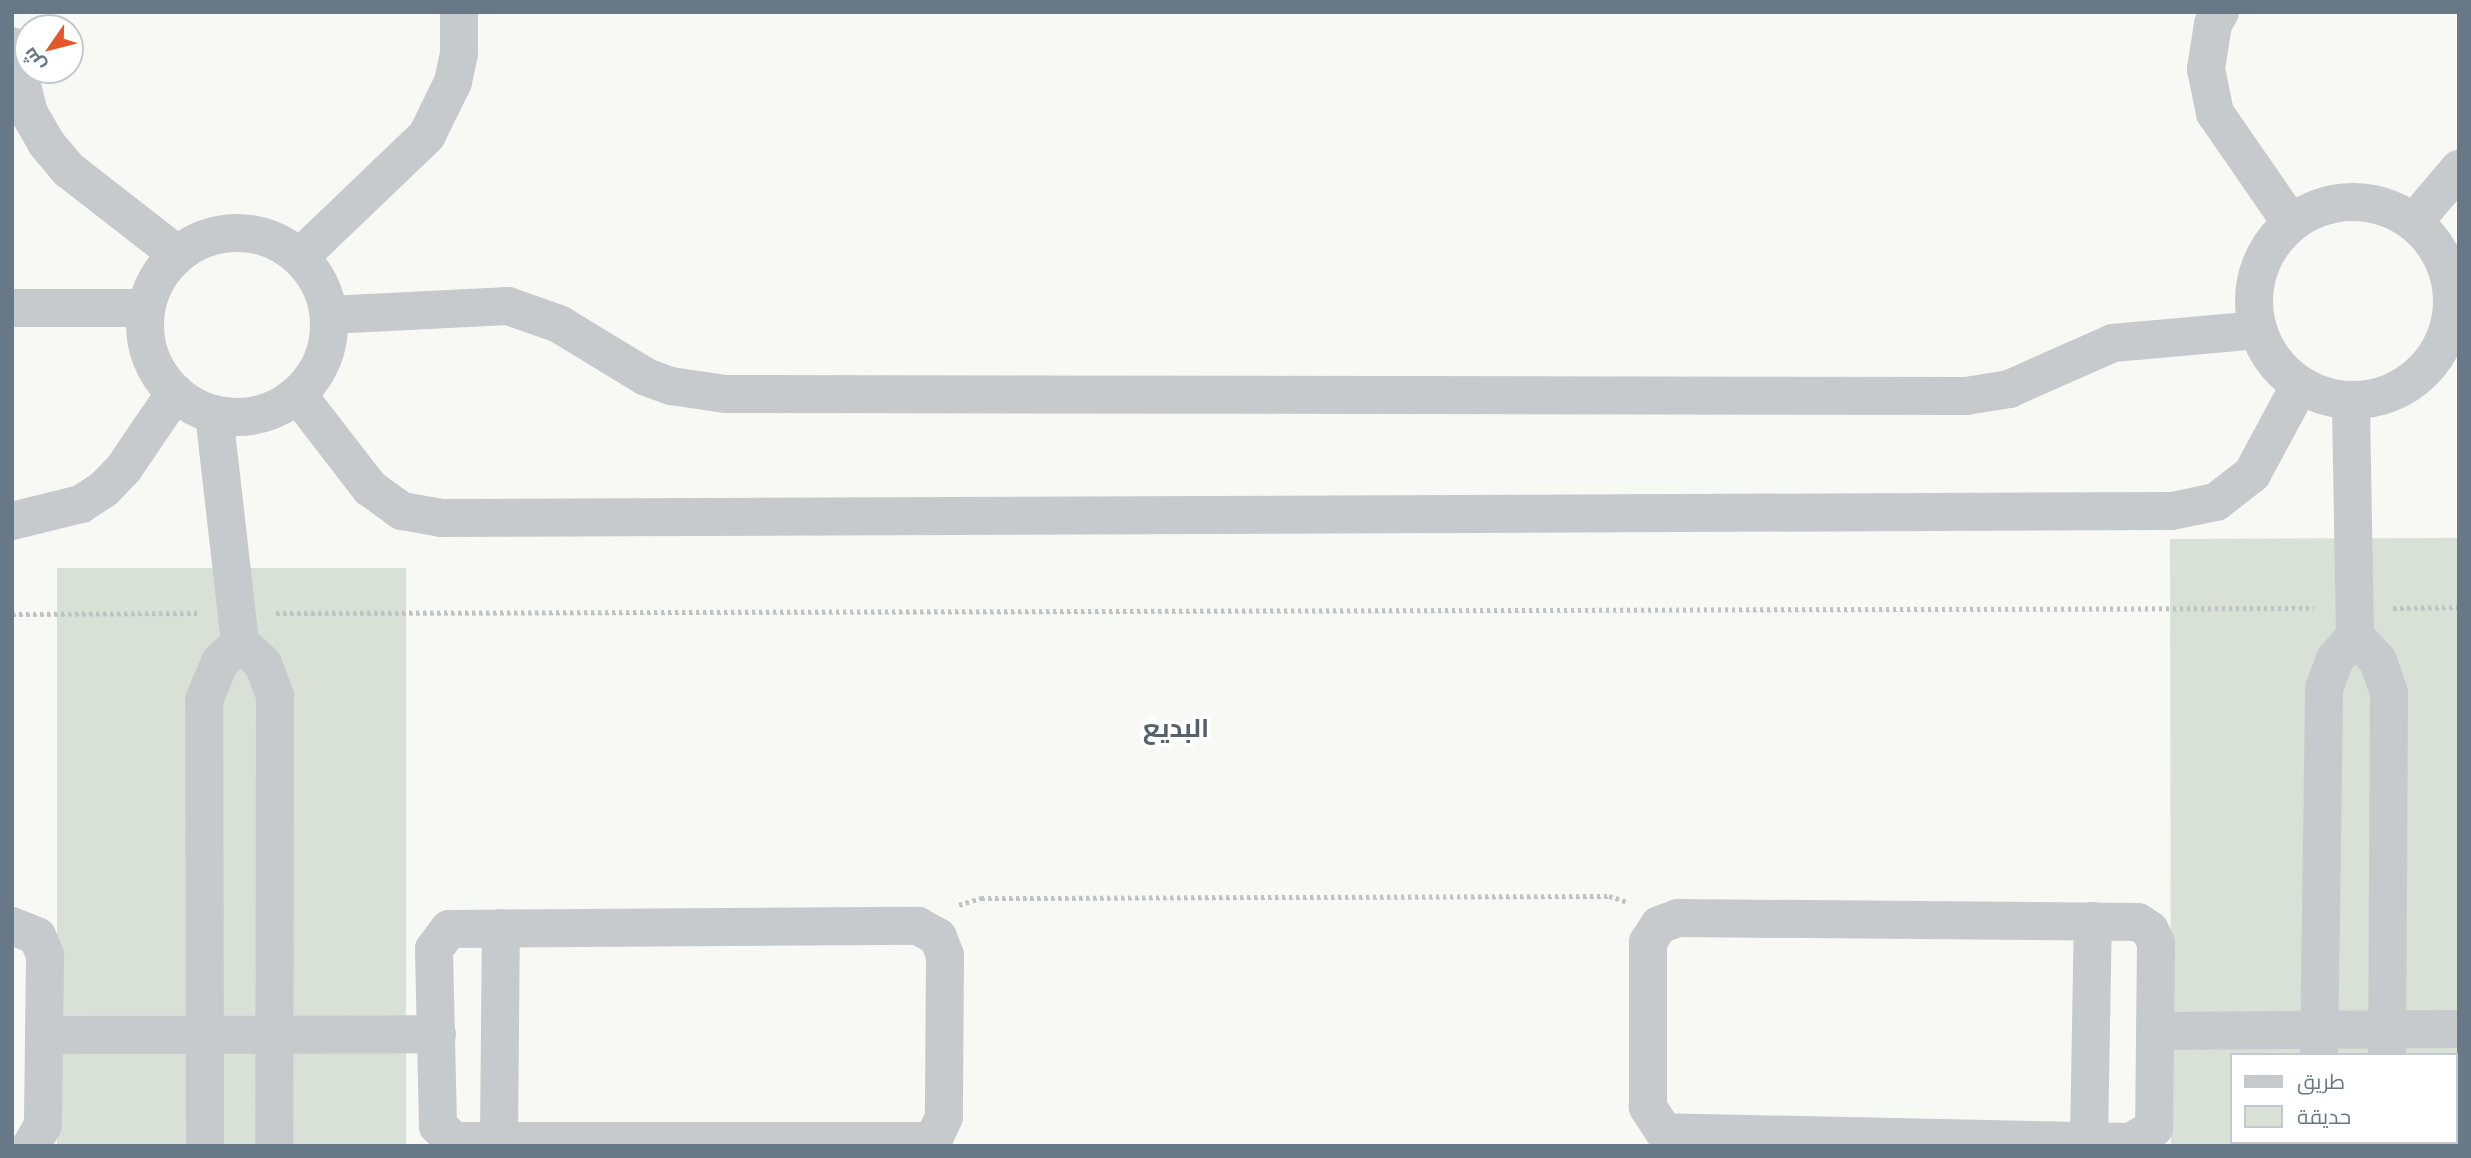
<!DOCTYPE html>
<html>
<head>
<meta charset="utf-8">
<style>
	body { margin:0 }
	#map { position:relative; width:2471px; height:1158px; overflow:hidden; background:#f8f8f5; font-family:Commissioner,Cairo,sans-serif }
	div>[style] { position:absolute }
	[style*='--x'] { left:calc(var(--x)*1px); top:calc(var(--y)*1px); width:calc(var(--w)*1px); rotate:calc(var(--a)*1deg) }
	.green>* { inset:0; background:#d9e0d6; transform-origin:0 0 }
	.path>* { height:4.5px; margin-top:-2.25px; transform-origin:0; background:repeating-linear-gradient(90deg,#c0c2c4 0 3.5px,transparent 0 7px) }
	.minor>* { height:38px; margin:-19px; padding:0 19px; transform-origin:19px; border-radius:19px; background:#c6cacd }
	.minor>.ring { margin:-19px; padding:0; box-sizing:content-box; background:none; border:38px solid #c6cacd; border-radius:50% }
	span { translate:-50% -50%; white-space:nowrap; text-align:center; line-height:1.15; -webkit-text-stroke:7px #fff; paint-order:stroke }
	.district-label { font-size:26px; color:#55616c; font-weight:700 }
	.frame { position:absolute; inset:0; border:14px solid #677887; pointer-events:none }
	.legend { position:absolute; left:2230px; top:1053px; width:228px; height:91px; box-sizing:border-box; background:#fff; border:2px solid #c2c9cf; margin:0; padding:9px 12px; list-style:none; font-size:21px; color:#677887 }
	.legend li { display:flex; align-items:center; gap:14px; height:35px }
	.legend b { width:35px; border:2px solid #c2c9cf }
	.north { position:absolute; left:14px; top:14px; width:70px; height:70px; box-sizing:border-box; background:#fff; border:2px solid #c2c9cf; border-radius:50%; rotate:235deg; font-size:19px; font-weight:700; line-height:28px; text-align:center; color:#677887 }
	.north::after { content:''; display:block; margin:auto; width:24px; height:32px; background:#e55729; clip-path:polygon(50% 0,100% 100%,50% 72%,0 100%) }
</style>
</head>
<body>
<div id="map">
	<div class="green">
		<div style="clip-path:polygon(evenodd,2459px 538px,2459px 1146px,2171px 1146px,2170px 539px,2459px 538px,2231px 1055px,2455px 1055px,2455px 1142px,2231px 1142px,2231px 1055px)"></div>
		<div style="left:57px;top:568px;width:349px;height:578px"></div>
	</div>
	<div class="path">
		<div style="--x:2393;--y:608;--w:66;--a:-0.9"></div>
		<div style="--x:276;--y:613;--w:2038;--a:-0.14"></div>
		<div style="--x:12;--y:614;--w:185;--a:-0.3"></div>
		<div style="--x:959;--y:905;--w:23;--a:-18"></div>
		<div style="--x:981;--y:898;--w:628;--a:-0.18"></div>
		<div style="--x:1609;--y:896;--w:19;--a:18"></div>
	</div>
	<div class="minor">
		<div style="--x:2220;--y:12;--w:14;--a:120"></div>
		<div style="--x:2213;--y:24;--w:46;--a:98.8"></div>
		<div style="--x:2206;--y:69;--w:45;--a:78.4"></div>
		<div style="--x:2215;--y:113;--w:134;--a:55.4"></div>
		<div style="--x:12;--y:46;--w:69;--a:75.8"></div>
		<div style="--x:29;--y:113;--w:34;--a:60"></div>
		<div style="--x:46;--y:143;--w:35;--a:50"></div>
		<div style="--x:69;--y:170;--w:137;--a:37.9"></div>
		<div class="ring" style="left:2254px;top:202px;width:160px;height:160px"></div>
		<div style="--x:2414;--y:222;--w:70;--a:-49.7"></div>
		<div class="ring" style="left:145px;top:233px;width:146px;height:146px"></div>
		<div style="--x:300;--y:257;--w:176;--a:-43.8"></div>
		<div style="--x:427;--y:135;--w:59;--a:-63.9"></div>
		<div style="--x:453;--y:82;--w:30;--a:-78"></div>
		<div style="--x:459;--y:53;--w:41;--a:-90"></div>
		<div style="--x:12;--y:308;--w:134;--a:0"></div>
		<div style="--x:329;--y:315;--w:179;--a:-2.9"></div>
		<div style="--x:508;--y:306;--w:54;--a:19.4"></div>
		<div style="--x:559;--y:324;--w:102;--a:31.3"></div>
		<div style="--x:646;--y:377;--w:27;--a:20"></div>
		<div style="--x:671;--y:386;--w:55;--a:8.4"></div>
		<div style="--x:725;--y:394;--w:1241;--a:0.09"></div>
		<div style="--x:1966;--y:396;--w:44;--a:-9.2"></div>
		<div style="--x:2009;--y:389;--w:114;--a:-23.9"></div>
		<div style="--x:2113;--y:343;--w:146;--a:-5.1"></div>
		<div style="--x:298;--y:395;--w:118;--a:52.3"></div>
		<div style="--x:370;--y:488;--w:39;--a:36"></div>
		<div style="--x:402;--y:511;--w:39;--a:10"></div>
		<div style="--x:440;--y:518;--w:1732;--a:-0.23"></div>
		<div style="--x:2172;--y:511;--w:45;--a:-11.6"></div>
		<div style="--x:2216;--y:502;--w:46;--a:-37.9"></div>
		<div style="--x:2252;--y:474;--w:101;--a:-61.7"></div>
		<div style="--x:214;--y:414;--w:230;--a:83.5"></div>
		<div style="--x:240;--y:643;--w:31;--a:42"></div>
		<div style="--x:263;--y:664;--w:34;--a:69"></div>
		<div style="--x:275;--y:696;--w:450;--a:90.1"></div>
		<div style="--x:12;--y:521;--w:71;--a:-13.8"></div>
		<div style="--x:81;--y:504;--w:27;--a:-33"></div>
		<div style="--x:104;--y:489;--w:29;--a:-46"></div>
		<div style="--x:124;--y:468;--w:91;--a:-55.8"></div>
		<div style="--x:2355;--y:636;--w:34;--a:47"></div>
		<div style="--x:2378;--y:661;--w:34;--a:71"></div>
		<div style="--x:2389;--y:693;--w:362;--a:90.3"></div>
		<div style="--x:1678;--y:918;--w:460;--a:0.5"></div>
		<div style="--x:2138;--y:922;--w:14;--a:34"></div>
		<div style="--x:2150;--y:930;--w:14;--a:65"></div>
		<div style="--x:2156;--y:943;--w:185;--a:90.6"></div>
		<div style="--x:2154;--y:1128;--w:27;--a:149"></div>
		<div style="--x:2131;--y:1142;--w:467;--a:-178.8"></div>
		<div style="--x:1664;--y:1132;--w:30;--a:-123"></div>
		<div style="--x:1648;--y:1107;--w:165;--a:-90"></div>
		<div style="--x:1648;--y:942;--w:20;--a:-57"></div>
		<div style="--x:1659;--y:925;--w:20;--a:-20"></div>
		<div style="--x:12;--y:926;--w:27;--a:22"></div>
		<div style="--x:37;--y:936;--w:21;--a:67"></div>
		<div style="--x:45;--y:955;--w:170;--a:90.7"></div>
		<div style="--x:43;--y:1125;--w:24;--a:120"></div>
		<div style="--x:918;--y:926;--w:23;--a:29"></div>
		<div style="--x:938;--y:937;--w:19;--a:69"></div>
		<div style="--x:945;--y:955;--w:162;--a:90.4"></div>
		<div style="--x:944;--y:1117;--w:21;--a:115"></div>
		<div style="--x:935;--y:1136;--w:11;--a:153"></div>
		<div style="--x:925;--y:1141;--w:471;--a:180"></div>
		<div style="--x:454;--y:1141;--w:22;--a:-137"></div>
		<div style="--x:438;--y:1126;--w:177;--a:-91.3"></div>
		<div style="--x:434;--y:949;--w:25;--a:-53"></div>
		<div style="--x:449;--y:929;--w:469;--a:-0.4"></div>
		<div style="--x:2156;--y:1031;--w:303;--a:-0.4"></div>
		<div style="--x:44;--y:1035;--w:393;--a:-0.1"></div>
		<div style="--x:2319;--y:1055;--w:367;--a:-89.2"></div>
		<div style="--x:2324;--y:688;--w:31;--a:-69"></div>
		<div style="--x:2335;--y:659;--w:30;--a:-49"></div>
		<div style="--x:2355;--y:636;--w:235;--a:-91"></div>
		<div style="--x:499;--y:1141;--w:213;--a:-89.5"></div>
		<div style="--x:2089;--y:1141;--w:220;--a:-89"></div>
		<div style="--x:205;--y:1146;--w:446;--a:-90.1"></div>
		<div style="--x:204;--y:700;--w:41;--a:-67.2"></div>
		<div style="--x:220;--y:662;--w:28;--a:-44"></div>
		<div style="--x:2318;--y:1146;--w:4;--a:-90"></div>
		<div style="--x:2386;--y:1146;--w:4;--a:-90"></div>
	</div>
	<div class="district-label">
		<span style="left:1176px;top:727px">البديع</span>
	</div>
	<div class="frame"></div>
	<ul class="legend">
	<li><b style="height:9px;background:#c6cacd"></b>طريق</li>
	<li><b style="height:19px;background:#d9e0d6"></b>حديقة</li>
	</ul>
	<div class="north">ش</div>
</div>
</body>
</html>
